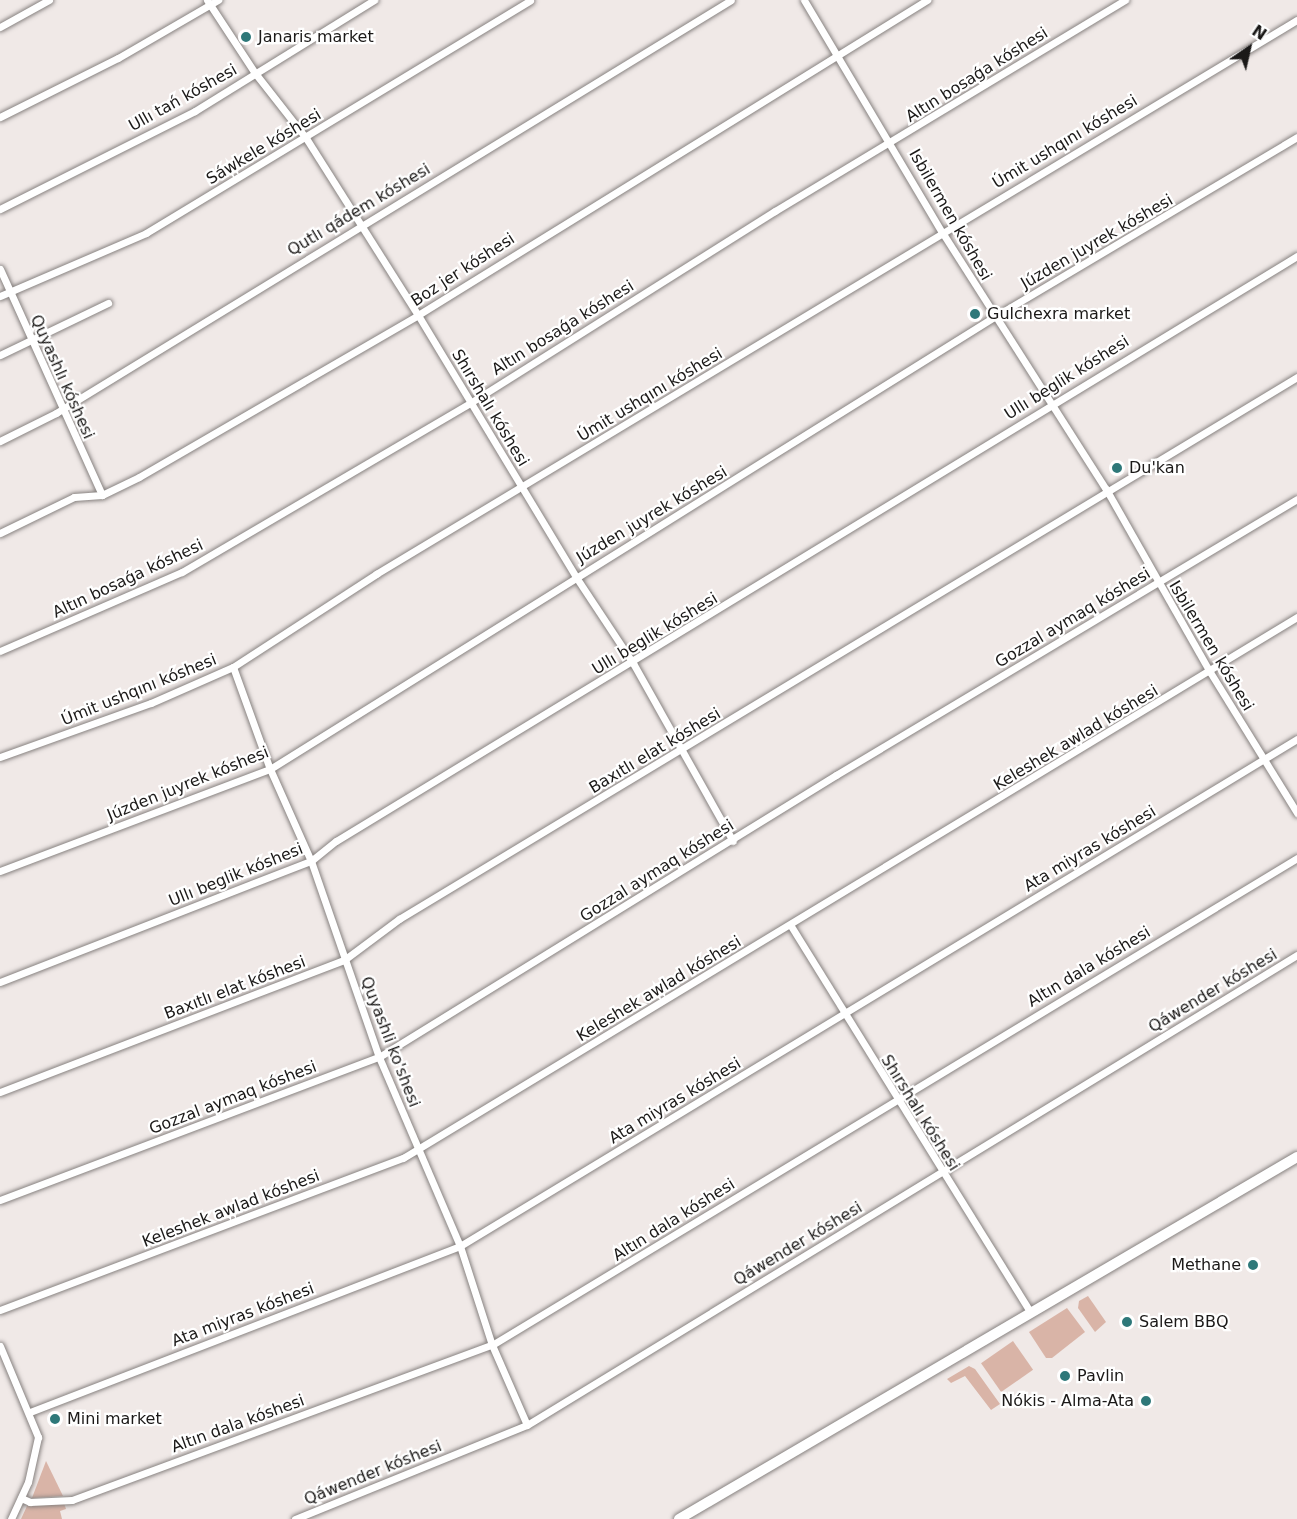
<!DOCTYPE html>
<html>
<head>
<meta charset="utf-8">
<style>
	body { margin:0 }
	#map { position:relative; width:1297px; height:1519px; overflow:hidden; background:#f0e9e7; font-family:"DejaVu Sans",sans-serif }
	div>[style] { position:absolute }
	[style*='--x'] { left:calc(var(--x)*1px); top:calc(var(--y)*1px); width:calc(var(--w)*1px); rotate:calc(var(--a)*1deg) }
	.green>* { inset:0; background:#d9b4a7; transform-origin:0 0 }
	.roads { filter:drop-shadow(0 0 2px #878280) drop-shadow(0 0 2px #878280) }
	.minor>* { height:7px; margin:-3.5px; padding:0 3.5px; transform-origin:3.5px; border-radius:3.5px; background:#fff }
	.primary>* { height:10px; margin:-5px; padding:0 5px; transform-origin:5px; border-radius:5px; background:#fff }
	.dots>* { width:16px; height:16px; translate:-50% -50%; box-sizing:border-box; border:3px solid #fff; border-radius:50% }
	span { translate:-50% -50%; white-space:nowrap; text-align:center; line-height:1.15; -webkit-text-stroke:4.5px #fff; paint-order:stroke }
	.poi-label { font-size:16px; color:#1b1918 }
	.left { translate:0 -50%; text-align:left }
	.right { translate:-100% -50%; text-align:right }
	.street-label { font-size:16px; color:#1b1918 }
	.north { position:absolute; left:1219px; top:18px; width:60px; height:60px; -webkit-text-stroke:4px #fff; paint-order:stroke; rotate:34deg; font-size:16px; font-weight:700; line-height:24px; text-align:center; color:#1b1918 }
	.north::after { content:''; display:block; margin:auto; width:21px; height:27px; background:#1b1918; clip-path:polygon(50% 0,100% 100%,50% 72%,0 100%) }
</style>
</head>
<body>
<div id="map">
	<div class="green">
		<div style="clip-path:polygon(1088px 1296px,1106px 1322px,1095px 1332px,1078px 1308px,1079px 1301px)"></div>
		<div style="clip-path:polygon(1067px 1308px,1085px 1332px,1052px 1358px,1046px 1358px,1029px 1332px)"></div>
		<div style="left:1013px;top:1341px;width:35px;height:39px;rotate:55deg"></div>
		<div style="clip-path:polygon(969px 1366px,975px 1369px,1000px 1404px,991px 1410px,965px 1376px,951px 1383px,947px 1379px)"></div>
		<div style="clip-path:polygon(46px 1461px,63px 1496px,32px 1498px)"></div>
		<div style="clip-path:polygon(64px 1503px,66px 1509px,60px 1511px,62px 1519px,21px 1519px,27px 1506px)"></div>
	</div>
	<div class="roads">
		<div class="minor">
			<div style="--x:207;--y:0;--w:87;--a:56.7"></div>
			<div style="--x:255;--y:73;--w:83;--a:51.9"></div>
			<div style="--x:306;--y:138;--w:209;--a:57.7"></div>
			<div style="--x:418;--y:315;--w:306;--a:58.9"></div>
			<div style="--x:576;--y:577;--w:103;--a:56.5"></div>
			<div style="--x:633;--y:663;--w:204;--a:60.7"></div>
			<div style="--x:804;--y:0;--w:270;--a:59.3"></div>
			<div style="--x:942;--y:232;--w:305;--a:57.5"></div>
			<div style="--x:1106;--y:489;--w:210;--a:60.4"></div>
			<div style="--x:1210;--y:672;--w:166;--a:58.3"></div>
			<div style="--x:0;--y:27;--w:56;--a:-28.9"></div>
			<div style="--x:0;--y:117;--w:132;--a:-26.6"></div>
			<div style="--x:118;--y:58;--w:116;--a:-30.1"></div>
			<div style="--x:0;--y:209;--w:218;--a:-26.7"></div>
			<div style="--x:195;--y:111;--w:211;--a:-31.8"></div>
			<div style="--x:0;--y:269;--w:248;--a:65.7"></div>
			<div style="--x:0;--y:296;--w:159;--a:-23.3"></div>
			<div style="--x:146;--y:233;--w:449;--a:-31.2"></div>
			<div style="--x:0;--y:355;--w:120;--a:-25.7"></div>
			<div style="--x:0;--y:441;--w:63;--a:-26.6"></div>
			<div style="--x:56;--y:413;--w:791;--a:-31.46"></div>
			<div style="--x:0;--y:533;--w:82;--a:-25.9"></div>
			<div style="--x:74;--y:497;--w:28;--a:-4"></div>
			<div style="--x:102;--y:495;--w:41;--a:-25.9"></div>
			<div style="--x:139;--y:477;--w:323;--a:-30.1"></div>
			<div style="--x:418;--y:315;--w:599;--a:-31.75"></div>
			<div style="--x:0;--y:651;--w:198;--a:-23.5"></div>
			<div style="--x:182;--y:572;--w:334;--a:-30.4"></div>
			<div style="--x:470;--y:403;--w:360;--a:-32.2"></div>
			<div style="--x:775;--y:211;--w:409;--a:-31.1"></div>
			<div style="--x:233;--y:667;--w:109;--a:70.1"></div>
			<div style="--x:270;--y:769;--w:101;--a:66"></div>
			<div style="--x:311;--y:861;--w:207;--a:70.9"></div>
			<div style="--x:379;--y:1057;--w:206;--a:66.8"></div>
			<div style="--x:460;--y:1246;--w:104;--a:72.1"></div>
			<div style="--x:492;--y:1345;--w:87;--a:66.4"></div>
			<div style="--x:0;--y:757;--w:160;--a:-19.7"></div>
			<div style="--x:151;--y:703;--w:90;--a:-23.7"></div>
			<div style="--x:233;--y:667;--w:171;--a:-33"></div>
			<div style="--x:376;--y:574;--w:1075;--a:-31.03"></div>
			<div style="--x:0;--y:871;--w:289;--a:-20.7"></div>
			<div style="--x:270;--y:769;--w:854;--a:-31.98"></div>
			<div style="--x:994;--y:317;--w:352;--a:-30.7"></div>
			<div style="--x:791;--y:926;--w:454;--a:58.2"></div>
			<div style="--x:0;--y:982;--w:334;--a:-21.3"></div>
			<div style="--x:311;--y:861;--w:32;--a:-39"></div>
			<div style="--x:336;--y:841;--w:1125;--a:-31.33"></div>
			<div style="--x:0;--y:1092;--w:368;--a:-21"></div>
			<div style="--x:344;--y:960;--w:69;--a:-36.7"></div>
			<div style="--x:399;--y:919;--w:1049;--a:-31.11"></div>
			<div style="--x:0;--y:1200;--w:405;--a:-20.7"></div>
			<div style="--x:379;--y:1057;--w:537;--a:-31.68"></div>
			<div style="--x:836;--y:775;--w:537;--a:-30.91"></div>
			<div style="--x:0;--y:1310;--w:431;--a:-20.7"></div>
			<div style="--x:403;--y:1158;--w:1045;--a:-31.18"></div>
			<div style="--x:0;--y:1346;--w:99;--a:67.3"></div>
			<div style="--x:38;--y:1437;--w:46;--a:102.5"></div>
			<div style="--x:28;--y:1482;--w:41;--a:114.7"></div>
			<div style="--x:30;--y:1412;--w:461;--a:-21.1"></div>
			<div style="--x:460;--y:1246;--w:979;--a:-31.2"></div>
			<div style="--x:21;--y:1498;--w:10;--a:24"></div>
			<div style="--x:30;--y:1502;--w:42;--a:-2.7"></div>
			<div style="--x:72;--y:1500;--w:448;--a:-20.3"></div>
			<div style="--x:492;--y:1345;--w:941;--a:-31.17"></div>
			<div style="--x:295;--y:1519;--w:250;--a:-22.1"></div>
			<div style="--x:527;--y:1425;--w:902;--a:-31.4"></div>
		</div>
		<div class="primary">
			<div style="--x:679;--y:1519;--w:716;--a:-30.36"></div>
		</div>
	</div>
	<div class="dots">
		<div style="left:246px;top:37px;background:#2e7879"></div>
		<div style="left:975px;top:314px;background:#2e7879"></div>
		<div style="left:1117px;top:468px;background:#2e7879"></div>
		<div style="left:1253px;top:1265px;background:#2e7879"></div>
		<div style="left:1127px;top:1322px;background:#2e7879"></div>
		<div style="left:1065px;top:1376px;background:#2e7879"></div>
		<div style="left:1146px;top:1401px;background:#2e7879"></div>
		<div style="left:55px;top:1419px;background:#2e7879"></div>
	</div>
	<div class="poi-label">
		<span class="left" style="left:258px;top:37px">Janaris market</span>
		<span class="left" style="left:987px;top:314px">Gulchexra market</span>
		<span class="left" style="left:1129px;top:468px">Du'kan</span>
		<span class="right" style="left:1241px;top:1265px">Methane</span>
		<span class="left" style="left:1139px;top:1322px">Salem BBQ</span>
		<span class="left" style="left:1077px;top:1376px">Pavlin</span>
		<span class="right" style="left:1134px;top:1401px">Nókis - Alma-Ata</span>
		<span class="left" style="left:67px;top:1419px">Mini market</span>
	</div>
	<div class="street-label">
		<span style="left:977px;top:75px;rotate:-32deg">Altın bosaǵa kóshesi</span>
		<span style="left:183px;top:98px;rotate:-29deg">Ullı tań kóshesi</span>
		<span style="left:1065px;top:142px;rotate:-31deg">Úmit ushqını kóshesi</span>
		<span style="left:264px;top:147px;rotate:-31deg">Sáwkele kóshesi</span>
		<span style="left:359px;top:210px;rotate:-31deg">Qutlı qádem kóshesi</span>
		<span style="left:950px;top:215px;rotate:60deg">Isbilermen kóshesi</span>
		<span style="left:1097px;top:242px;rotate:-30deg">Júzden juyrek kóshesi</span>
		<span style="left:463px;top:270px;rotate:-33deg">Boz jer kóshesi</span>
		<span style="left:563px;top:328px;rotate:-32deg">Altın bosaǵa kóshesi</span>
		<span style="left:62px;top:377px;rotate:66deg">Quyashlı kóshesi</span>
		<span style="left:1067px;top:378px;rotate:-32deg">Ullı beglik kóshesi</span>
		<span style="left:650px;top:395px;rotate:-31deg">Úmit ushqını kóshesi</span>
		<span style="left:490px;top:408px;rotate:59deg">Shırshalı kóshesi</span>
		<span style="left:652px;top:515px;rotate:-31deg">Júzden juyrek kóshesi</span>
		<span style="left:128px;top:579px;rotate:-25deg">Altın bosaǵa kóshesi</span>
		<span style="left:1073px;top:618px;rotate:-31deg">Gozzal aymaq kóshesi</span>
		<span style="left:655px;top:634px;rotate:-31deg">Ullı beglik kóshesi</span>
		<span style="left:1211px;top:646px;rotate:59deg">Isbilermen kóshesi</span>
		<span style="left:139px;top:690px;rotate:-22deg">Úmit ushqını kóshesi</span>
		<span style="left:1076px;top:738px;rotate:-31deg">Keleshek awlad kóshesi</span>
		<span style="left:655px;top:751px;rotate:-31deg">Baxıtlı elat kóshesi</span>
		<span style="left:188px;top:784px;rotate:-22deg">Júzden juyrek kóshesi</span>
		<span style="left:1090px;top:849px;rotate:-31deg">Ata miyras kóshesi</span>
		<span style="left:657px;top:871px;rotate:-32deg">Gozzal aymaq kóshesi</span>
		<span style="left:236px;top:875px;rotate:-22deg">Ullı beglik kóshesi</span>
		<span style="left:1089px;top:967px;rotate:-31deg">Altın dala kóshesi</span>
		<span style="left:235px;top:988px;rotate:-21deg">Baxıtlı elat kóshesi</span>
		<span style="left:659px;top:989px;rotate:-31deg">Keleshek awlad kóshesi</span>
		<span style="left:1213px;top:991px;rotate:-31deg">Qáwender kóshesi</span>
		<span style="left:390px;top:1042px;rotate:69deg">Quyashli ko'shesi</span>
		<span style="left:233px;top:1098px;rotate:-21deg">Gozzal aymaq kóshesi</span>
		<span style="left:675px;top:1101px;rotate:-31deg">Ata miyras kóshesi</span>
		<span style="left:920px;top:1113px;rotate:58deg">Shırshalı kóshesi</span>
		<span style="left:231px;top:1209px;rotate:-21deg">Keleshek awlad kóshesi</span>
		<span style="left:674px;top:1220px;rotate:-32deg">Altın dala kóshesi</span>
		<span style="left:798px;top:1244px;rotate:-31deg">Qáwender kóshesi</span>
		<span style="left:243px;top:1315px;rotate:-21deg">Ata miyras kóshesi</span>
		<span style="left:238px;top:1424px;rotate:-20deg">Altın dala kóshesi</span>
		<span style="left:373px;top:1473px;rotate:-22deg">Qáwender kóshesi</span>
	</div>
	<div class="north">N</div>
</div>
</body>
</html>
